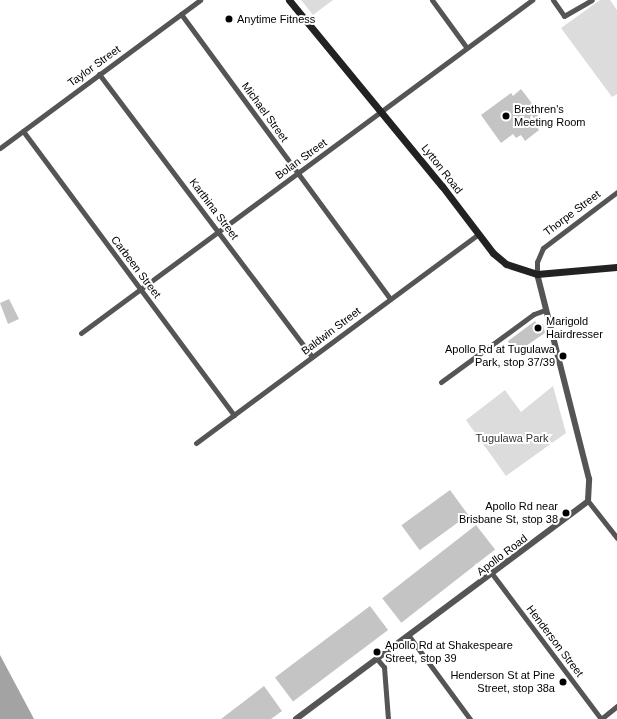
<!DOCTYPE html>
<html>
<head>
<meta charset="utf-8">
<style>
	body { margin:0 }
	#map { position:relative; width:617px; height:719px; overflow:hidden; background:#fff; font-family:Arial,sans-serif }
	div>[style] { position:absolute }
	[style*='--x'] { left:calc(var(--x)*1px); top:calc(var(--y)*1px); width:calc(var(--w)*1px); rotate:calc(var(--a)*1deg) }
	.green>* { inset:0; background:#dcdcdc }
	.water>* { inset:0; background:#a3a3a3 }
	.building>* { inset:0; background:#c4c4c4; transform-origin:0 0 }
	.minor>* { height:5px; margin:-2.5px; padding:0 2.5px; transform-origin:2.5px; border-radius:2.5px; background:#555 }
	.tertiary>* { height:6px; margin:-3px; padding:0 3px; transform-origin:3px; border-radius:3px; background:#555 }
	.secondary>* { height:7px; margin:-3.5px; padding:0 3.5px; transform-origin:3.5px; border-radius:3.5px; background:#222 }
	.dots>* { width:11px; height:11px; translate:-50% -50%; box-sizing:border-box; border:2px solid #fff; border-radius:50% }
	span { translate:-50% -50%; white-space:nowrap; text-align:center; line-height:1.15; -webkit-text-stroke:4px #fff; paint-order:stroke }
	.poi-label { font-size:11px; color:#000 }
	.left { translate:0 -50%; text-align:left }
	.right { translate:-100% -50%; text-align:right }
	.street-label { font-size:11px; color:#000 }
	.park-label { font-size:11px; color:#333 }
</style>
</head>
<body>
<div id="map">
	<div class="green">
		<div style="clip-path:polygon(301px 0,333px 0,313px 15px)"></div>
		<div style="clip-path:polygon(600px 0,610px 0,617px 10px,617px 94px,612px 97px,561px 28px)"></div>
		<div style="clip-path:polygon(553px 386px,566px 433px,506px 476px,466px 420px,505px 390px,521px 412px)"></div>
	</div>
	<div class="water">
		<div style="clip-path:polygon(0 655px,34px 719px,0 719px)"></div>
	</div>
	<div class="building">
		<div style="clip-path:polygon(521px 89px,540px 114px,534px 119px,532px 115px,530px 117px,539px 130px,525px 141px,521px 135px,516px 138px,513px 134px,501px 143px,481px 115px,511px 93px,513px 96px)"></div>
		<div style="clip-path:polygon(9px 299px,19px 319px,8px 324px,0 303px)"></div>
		<div style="clip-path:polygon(535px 321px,538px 325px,543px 324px,545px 333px,514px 354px,508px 341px)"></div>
		<div style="left:450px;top:490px;width:31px;height:60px;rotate:54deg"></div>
		<div style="left:476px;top:525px;width:31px;height:119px;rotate:52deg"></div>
		<div style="left:370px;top:606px;width:30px;height:119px;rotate:53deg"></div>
		<div style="clip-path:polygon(264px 686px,282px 711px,271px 719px,221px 719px)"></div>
	</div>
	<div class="minor">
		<div style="--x:432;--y:0;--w:59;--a:53.9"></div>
		<div style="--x:553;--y:0;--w:19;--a:55"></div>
		<div style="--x:564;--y:16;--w:32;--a:-30"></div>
		<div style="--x:181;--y:14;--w:353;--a:53.7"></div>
		<div style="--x:99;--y:74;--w:354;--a:53"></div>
		<div style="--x:23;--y:131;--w:354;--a:53.4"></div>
		<div style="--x:0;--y:148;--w:249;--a:-36.5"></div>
		<div style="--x:537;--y:274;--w:12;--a:-90"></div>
		<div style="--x:537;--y:262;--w:15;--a:-67"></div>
		<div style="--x:543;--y:248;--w:93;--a:-37.1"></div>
		<div style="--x:81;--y:333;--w:561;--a:-36.44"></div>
		<div style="--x:441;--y:382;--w:115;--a:-36.2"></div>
		<div style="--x:534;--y:314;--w:12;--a:-20"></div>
		<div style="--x:196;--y:443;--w:351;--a:-36.5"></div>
		<div style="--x:588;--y:501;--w:47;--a:51.9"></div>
		<div style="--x:493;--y:575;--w:180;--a:53.1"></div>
		<div style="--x:409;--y:636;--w:103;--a:53.7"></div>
		<div style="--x:377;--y:659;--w:11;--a:49"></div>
		<div style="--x:384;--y:667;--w:52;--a:85.6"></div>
		<div style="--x:601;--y:719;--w:21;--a:-39"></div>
	</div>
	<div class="tertiary">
		<div style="--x:296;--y:719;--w:364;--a:-36.7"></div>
		<div style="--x:588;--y:501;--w:22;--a:-87"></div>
		<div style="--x:589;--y:479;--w:211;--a:-104.2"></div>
	</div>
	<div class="secondary">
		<div style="--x:289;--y:0;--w:241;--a:50.6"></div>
		<div style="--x:442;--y:186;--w:84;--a:52.7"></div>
		<div style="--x:493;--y:253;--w:17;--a:40"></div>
		<div style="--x:506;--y:264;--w:33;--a:18"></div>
		<div style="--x:537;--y:274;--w:80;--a:-5"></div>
	</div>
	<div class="dots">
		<div style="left:229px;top:19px;background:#000"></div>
		<div style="left:506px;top:116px;background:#000"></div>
		<div style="left:538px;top:328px;background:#000"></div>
		<div style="left:563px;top:356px;background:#000"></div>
		<div style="left:566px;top:513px;background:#000"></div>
		<div style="left:377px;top:652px;background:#000"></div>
		<div style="left:563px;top:682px;background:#000"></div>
	</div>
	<div class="poi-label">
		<span class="left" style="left:237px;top:19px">Anytime Fitness</span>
		<span class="left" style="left:514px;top:116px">Brethren's<br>Meeting Room</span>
		<span class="left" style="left:546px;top:328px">Marigold<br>Hairdresser</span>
		<span class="right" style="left:555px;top:356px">Apollo Rd at Tugulawa<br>Park, stop 37/39</span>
		<span class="right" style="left:558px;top:513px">Apollo Rd near<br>Brisbane St, stop 38</span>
		<span class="left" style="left:385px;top:652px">Apollo Rd at Shakespeare<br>Street, stop 39</span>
		<span class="right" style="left:555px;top:682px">Henderson St at Pine<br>Street, stop 38a</span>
	</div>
	<div class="street-label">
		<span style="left:94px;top:66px;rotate:-36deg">Taylor Street</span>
		<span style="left:265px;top:112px;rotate:54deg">Michael Street</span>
		<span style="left:301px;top:159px;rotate:-36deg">Bolan Street</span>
		<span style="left:442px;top:169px;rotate:52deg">Lytton Road</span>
		<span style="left:214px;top:209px;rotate:53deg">Karthina Street</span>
		<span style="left:572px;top:213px;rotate:-37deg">Thorpe Street</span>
		<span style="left:136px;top:267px;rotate:53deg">Carbeen Street</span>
		<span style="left:331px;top:331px;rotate:-37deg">Baldwin Street</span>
		<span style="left:502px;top:555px;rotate:-37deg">Apollo Road</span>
		<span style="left:555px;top:641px;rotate:53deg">Henderson Street</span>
	</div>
	<div class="park-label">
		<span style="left:512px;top:438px">Tugulawa Park</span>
	</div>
</div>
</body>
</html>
